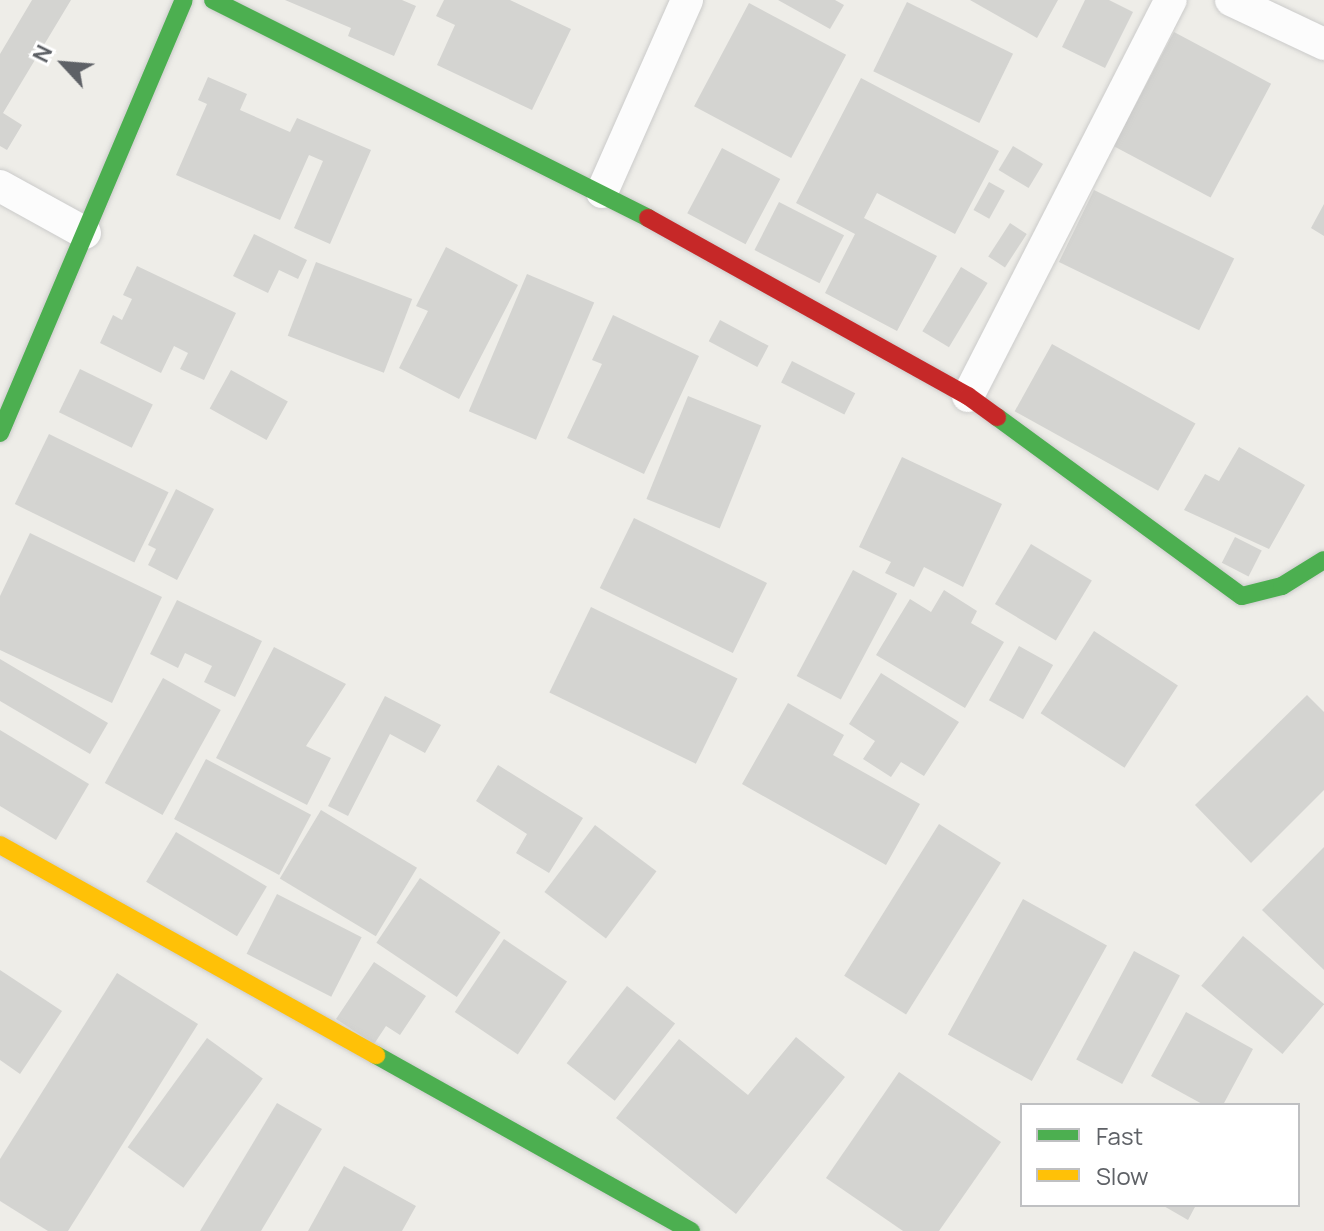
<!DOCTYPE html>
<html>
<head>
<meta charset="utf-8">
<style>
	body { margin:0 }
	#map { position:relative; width:1324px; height:1231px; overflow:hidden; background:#eeede8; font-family:Manrope,sans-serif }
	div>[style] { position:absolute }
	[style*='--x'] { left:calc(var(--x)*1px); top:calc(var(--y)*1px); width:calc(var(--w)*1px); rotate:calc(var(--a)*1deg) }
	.building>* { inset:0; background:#d4d4d1; transform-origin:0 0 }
	.roads { filter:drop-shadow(0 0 2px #cbcbca) drop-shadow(0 0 2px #cbcbca) }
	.street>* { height:32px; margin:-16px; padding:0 16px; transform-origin:16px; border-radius:16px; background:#fcfcfc }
	.fast>* { height:18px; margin:-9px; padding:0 9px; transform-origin:9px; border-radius:9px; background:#4caf50 }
	.slow>* { height:18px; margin:-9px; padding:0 9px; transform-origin:9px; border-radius:9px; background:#ffc107 }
	.jam>* { height:18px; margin:-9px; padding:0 9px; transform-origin:9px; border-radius:9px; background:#c62828 }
	span { translate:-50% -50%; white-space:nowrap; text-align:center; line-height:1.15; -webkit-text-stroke:7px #fff; paint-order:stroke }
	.legend { position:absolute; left:1020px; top:1103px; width:280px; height:104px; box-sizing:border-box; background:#fff; border:2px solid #bfc0c2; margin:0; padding:10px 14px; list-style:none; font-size:24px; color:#5e6166 }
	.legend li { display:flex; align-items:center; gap:16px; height:40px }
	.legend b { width:40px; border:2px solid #bfc0c2 }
	.north { position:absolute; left:24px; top:24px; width:80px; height:80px; -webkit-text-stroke:6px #fff; paint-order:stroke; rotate:296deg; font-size:22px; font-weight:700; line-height:32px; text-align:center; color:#5e6166 }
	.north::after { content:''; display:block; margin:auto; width:28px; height:36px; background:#5e6166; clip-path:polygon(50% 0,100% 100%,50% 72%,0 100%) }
</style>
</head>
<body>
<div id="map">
	<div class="building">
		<div style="clip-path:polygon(32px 0,71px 0,3px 113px,22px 125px,7px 150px,0 146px,0 54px)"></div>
		<div style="clip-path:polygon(285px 0,402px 0,416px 6px,394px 56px,348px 36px,351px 28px)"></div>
		<div style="clip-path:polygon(444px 0,510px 0,571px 29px,532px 110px,437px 65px,455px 25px,436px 16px)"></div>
		<div style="clip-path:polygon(778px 0,835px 0,844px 5px,830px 29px)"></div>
		<div style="clip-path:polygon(970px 0,1058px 0,1037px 38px)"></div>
		<div style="clip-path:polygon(1085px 0,1109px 0,1133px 12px,1105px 68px,1062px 47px)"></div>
		<div style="left:907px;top:2px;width:118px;height:77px;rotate:26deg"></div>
		<div style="left:749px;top:3px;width:110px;height:117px;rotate:28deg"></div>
		<div style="left:1174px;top:32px;width:110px;height:129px;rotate:28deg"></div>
		<div style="clip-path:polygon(208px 77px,247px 94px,240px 110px,290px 132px,297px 118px,371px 150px,330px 244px,294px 228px,323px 161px,309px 155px,280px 220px,176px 175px,207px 104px,198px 100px)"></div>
		<div style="clip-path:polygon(861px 78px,999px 151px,955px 234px,877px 193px,864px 218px,937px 256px,897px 331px,825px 293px,855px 234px,796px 203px)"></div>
		<div style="left:1013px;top:146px;width:35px;height:28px;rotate:31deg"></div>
		<div style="left:722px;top:148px;width:66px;height:74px;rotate:28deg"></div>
		<div style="left:989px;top:182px;width:18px;height:32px;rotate:29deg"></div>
		<div style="left:1094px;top:190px;width:156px;height:80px;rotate:26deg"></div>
		<div style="left:779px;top:202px;width:73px;height:54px;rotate:27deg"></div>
		<div style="clip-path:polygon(1324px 204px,1324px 236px,1311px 228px)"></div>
		<div style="left:1010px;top:223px;width:20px;height:40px;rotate:33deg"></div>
		<div style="clip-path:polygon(254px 234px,307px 260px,298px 279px,279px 270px,268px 293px,233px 276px)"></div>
		<div style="clip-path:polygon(446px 247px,518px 285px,459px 399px,399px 368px,428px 311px,416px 306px)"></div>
		<div style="left:316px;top:262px;width:103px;height:79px;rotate:21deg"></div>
		<div style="clip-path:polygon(137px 266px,236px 313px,204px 380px,180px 369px,188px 353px,174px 346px,161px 373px,100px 343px,113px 315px,122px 320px,132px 299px,123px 295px)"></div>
		<div style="left:961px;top:267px;width:31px;height:75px;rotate:31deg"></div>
		<div style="left:527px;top:274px;width:73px;height:149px;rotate:23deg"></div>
		<div style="clip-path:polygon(613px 315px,699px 356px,644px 474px,567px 438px,602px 364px,592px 360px)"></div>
		<div style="left:720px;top:320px;width:55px;height:24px;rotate:28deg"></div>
		<div style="left:1052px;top:344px;width:164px;height:77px;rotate:29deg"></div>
		<div style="left:792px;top:361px;width:71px;height:24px;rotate:27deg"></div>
		<div style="left:80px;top:369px;width:81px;height:48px;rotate:26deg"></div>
		<div style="left:231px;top:370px;width:65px;height:44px;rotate:29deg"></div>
		<div style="left:688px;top:396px;width:79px;height:111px;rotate:22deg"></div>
		<div style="left:49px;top:434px;width:133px;height:78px;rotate:26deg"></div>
		<div style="clip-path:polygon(1239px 447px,1305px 485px,1269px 549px,1184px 510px,1205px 474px,1219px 481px)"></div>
		<div style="clip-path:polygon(902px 457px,1002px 504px,963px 587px,924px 567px,914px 587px,885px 573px,891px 562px,859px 547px)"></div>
		<div style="clip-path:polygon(176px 489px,214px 509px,177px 580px,148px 565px,156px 549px,148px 545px)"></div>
		<div style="left:634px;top:518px;width:148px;height:78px;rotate:26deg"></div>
		<div style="clip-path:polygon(30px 533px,162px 597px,112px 703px,0 650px,0 596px)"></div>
		<div style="left:1235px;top:537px;width:30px;height:29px;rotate:27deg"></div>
		<div style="left:1031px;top:544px;width:71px;height:70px;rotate:31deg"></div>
		<div style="left:853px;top:570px;width:50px;height:120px;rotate:28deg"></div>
		<div style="clip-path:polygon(944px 590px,977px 611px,971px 623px,1004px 642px,965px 708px,876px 655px,910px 599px,931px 612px)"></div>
		<div style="clip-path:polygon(177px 600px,262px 641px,235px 697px,204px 682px,212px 666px,185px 653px,178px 668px,150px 654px)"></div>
		<div style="left:591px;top:607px;width:163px;height:95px;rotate:26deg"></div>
		<div style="left:1094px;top:631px;width:100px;height:98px;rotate:33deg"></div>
		<div style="left:1019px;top:646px;width:39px;height:62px;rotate:29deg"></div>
		<div style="clip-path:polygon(274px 647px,346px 684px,306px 746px,331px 758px,307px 805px,216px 758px)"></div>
		<div style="clip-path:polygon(0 659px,108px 723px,90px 754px,0 701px)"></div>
		<div style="clip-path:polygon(881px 673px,959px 722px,924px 776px,901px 762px,891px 777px,863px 759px,875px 741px,849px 724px)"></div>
		<div style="left:163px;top:678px;width:66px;height:120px;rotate:29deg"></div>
		<div style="clip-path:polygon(1307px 695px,1324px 712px,1324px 790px,1251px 863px,1195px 805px)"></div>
		<div style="clip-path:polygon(385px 696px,441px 725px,425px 753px,390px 734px,348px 816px,328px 806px)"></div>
		<div style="clip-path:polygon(788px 703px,844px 735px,833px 755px,920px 804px,886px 865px,742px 784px)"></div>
		<div style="clip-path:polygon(0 730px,89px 784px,56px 840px,0 806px)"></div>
		<div style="left:206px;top:759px;width:119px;height:68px;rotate:28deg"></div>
		<div style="clip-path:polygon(498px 765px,583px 818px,549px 873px,516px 853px,527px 834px,476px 801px)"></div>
		<div style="left:321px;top:810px;width:112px;height:80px;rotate:31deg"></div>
		<div style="left:939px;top:824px;width:73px;height:179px;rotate:32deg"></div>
		<div style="left:595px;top:825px;width:77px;height:84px;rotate:37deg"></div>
		<div style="left:176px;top:832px;width:106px;height:58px;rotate:31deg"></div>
		<div style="clip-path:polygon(1324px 847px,1324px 970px,1262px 910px)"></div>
		<div style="left:420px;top:878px;width:97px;height:78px;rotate:34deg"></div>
		<div style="left:277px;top:894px;width:95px;height:67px;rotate:27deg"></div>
		<div style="left:1023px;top:899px;width:96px;height:155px;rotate:29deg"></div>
		<div style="left:1243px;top:936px;width:106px;height:65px;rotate:40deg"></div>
		<div style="left:504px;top:939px;width:76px;height:88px;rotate:34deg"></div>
		<div style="left:1134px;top:951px;width:52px;height:123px;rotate:28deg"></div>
		<div style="clip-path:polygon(374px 962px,426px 996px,400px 1035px,386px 1026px,374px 1044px,336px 1019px)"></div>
		<div style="clip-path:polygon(0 970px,62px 1011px,20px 1074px,0 1060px)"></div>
		<div style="clip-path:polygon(117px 973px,198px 1024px,68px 1231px,48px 1231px,0 1201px,0 1159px)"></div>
		<div style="left:627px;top:986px;width:61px;height:98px;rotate:38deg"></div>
		<div style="clip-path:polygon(1186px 1012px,1253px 1049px,1223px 1105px,1204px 1105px,1151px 1076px)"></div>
		<div style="clip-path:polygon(796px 1037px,845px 1077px,736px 1214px,616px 1118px,679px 1039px,748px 1095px)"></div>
		<div style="left:207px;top:1038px;width:69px;height:135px;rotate:36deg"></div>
		<div style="clip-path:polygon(899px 1072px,1001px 1142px,939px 1231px,903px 1231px,826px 1178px)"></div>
		<div style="clip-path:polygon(277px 1103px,322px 1129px,261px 1231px,200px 1231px)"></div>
		<div style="clip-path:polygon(344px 1166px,416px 1206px,402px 1231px,308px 1231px)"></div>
		<div style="clip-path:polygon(1162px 1205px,1196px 1205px,1188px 1220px)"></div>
	</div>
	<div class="roads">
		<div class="street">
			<div style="--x:1231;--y:0;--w:103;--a:25.3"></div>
			<div style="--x:0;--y:186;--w:97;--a:28.9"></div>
			<div style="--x:602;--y:192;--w:210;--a:-66.1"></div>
			<div style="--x:968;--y:396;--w:445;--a:-62.9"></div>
		</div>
		<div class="fast">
			<div style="--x:213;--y:0;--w:487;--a:26.6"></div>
			<div style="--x:997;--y:417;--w:303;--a:36.2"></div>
			<div style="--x:1242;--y:596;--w:41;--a:-14"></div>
			<div style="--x:1282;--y:586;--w:49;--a:-31.8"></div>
			<div style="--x:0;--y:433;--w:470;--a:-67"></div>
			<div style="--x:376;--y:1055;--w:361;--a:29.2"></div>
		</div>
		<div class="slow">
			<div style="--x:0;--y:845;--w:431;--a:29.2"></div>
		</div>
		<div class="jam">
			<div style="--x:648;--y:218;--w:366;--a:29.1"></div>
			<div style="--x:968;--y:396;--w:36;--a:36"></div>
		</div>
	</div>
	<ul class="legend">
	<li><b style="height:10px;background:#4caf50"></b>Fast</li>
	<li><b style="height:10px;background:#ffc107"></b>Slow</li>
	</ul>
	<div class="north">N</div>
</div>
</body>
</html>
